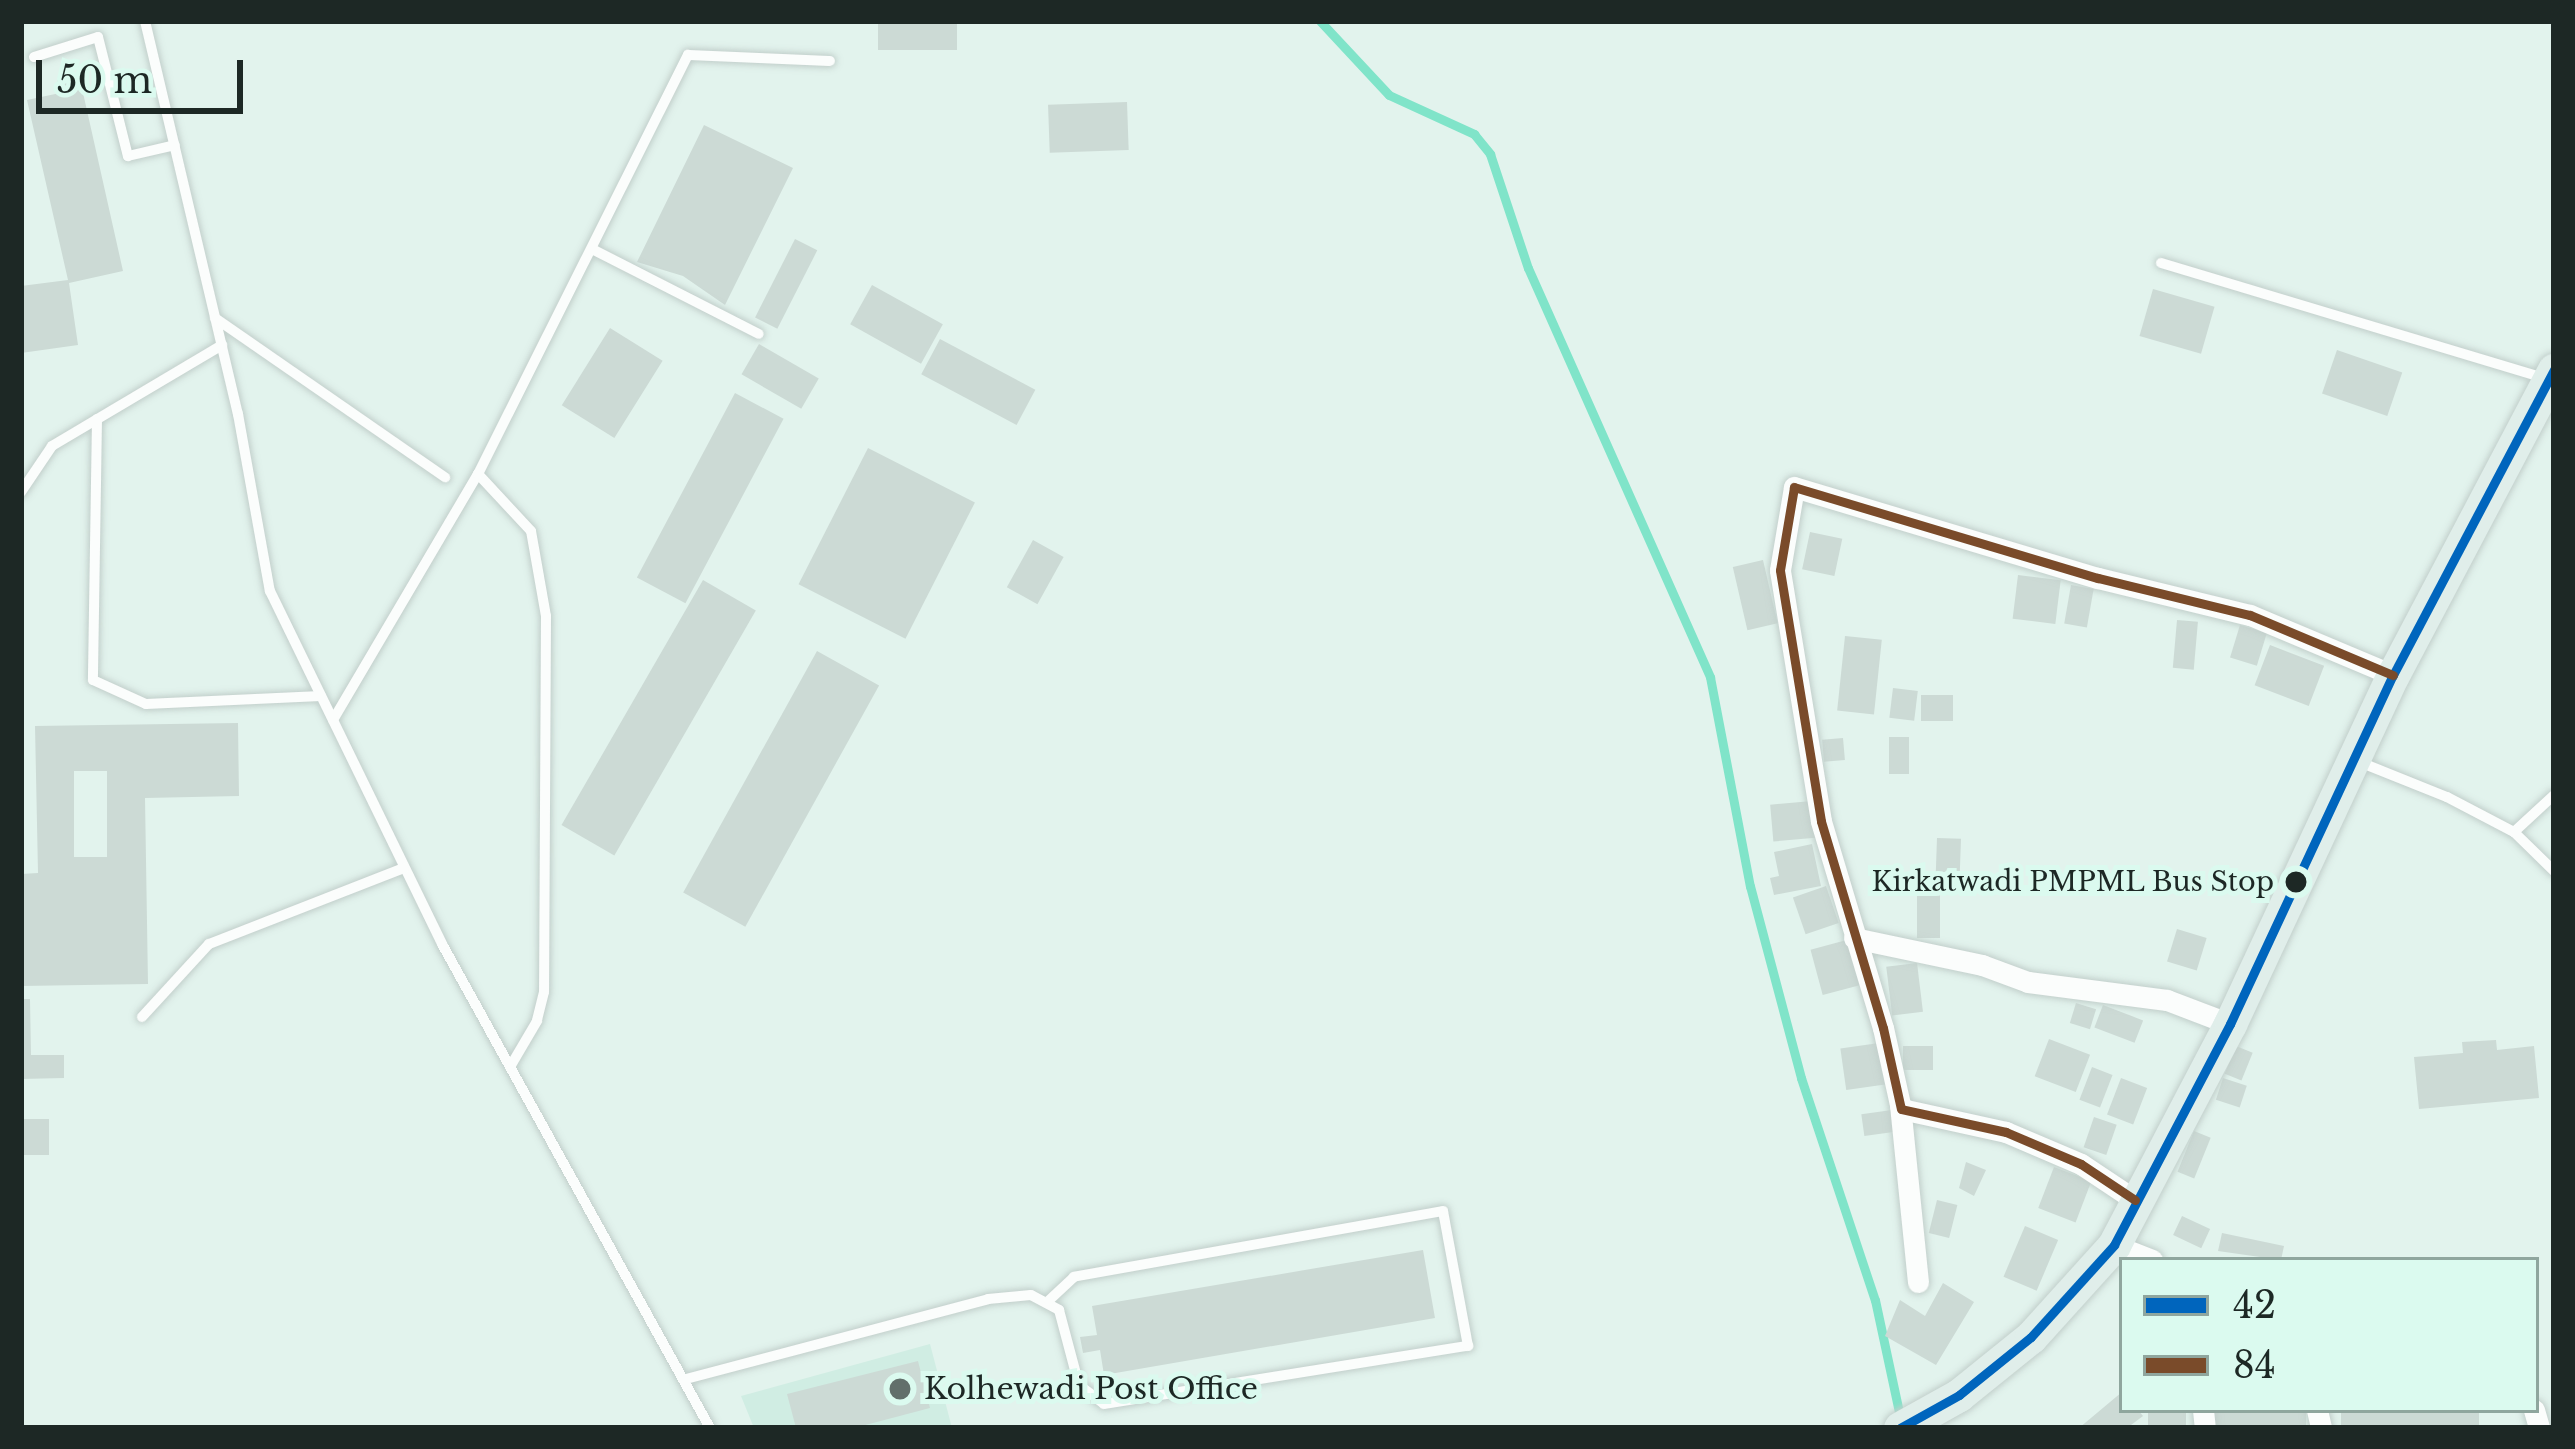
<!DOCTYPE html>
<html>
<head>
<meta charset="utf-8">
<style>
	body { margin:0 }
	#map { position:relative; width:2575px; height:1449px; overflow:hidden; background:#e2f3ed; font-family:"Libre Baskerville",serif }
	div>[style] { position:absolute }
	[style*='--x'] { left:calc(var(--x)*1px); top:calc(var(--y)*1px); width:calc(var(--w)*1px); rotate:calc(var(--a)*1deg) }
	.built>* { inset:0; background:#d0ede3 }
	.stream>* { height:9px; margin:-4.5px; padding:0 4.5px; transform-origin:4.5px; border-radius:4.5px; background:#80e4c9 }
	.building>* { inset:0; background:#ccdad5; transform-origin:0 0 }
	.roads { filter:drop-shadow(0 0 3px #c2cfcb) drop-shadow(0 0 3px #c2cfcb) }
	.service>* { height:10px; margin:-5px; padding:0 5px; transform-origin:5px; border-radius:5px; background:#fbfdfc }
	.minor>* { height:21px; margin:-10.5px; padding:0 10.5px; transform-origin:10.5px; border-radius:10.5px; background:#fbfdfc }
	.primary>* { height:33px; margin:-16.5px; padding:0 16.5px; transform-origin:16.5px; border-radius:16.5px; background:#e0eeea }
	.bus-1>* { height:9px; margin:-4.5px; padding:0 4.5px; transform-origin:4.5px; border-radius:4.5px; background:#0065bd }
	.bus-2>* { height:9px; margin:-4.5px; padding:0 4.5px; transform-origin:4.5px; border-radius:4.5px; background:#7a4b2a }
	.dots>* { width:33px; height:33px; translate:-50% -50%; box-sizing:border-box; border:6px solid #dbfaef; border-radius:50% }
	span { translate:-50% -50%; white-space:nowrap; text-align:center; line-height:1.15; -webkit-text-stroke:10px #dbfaef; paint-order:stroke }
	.bus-label { font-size:27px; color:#1d2825 }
	.right { translate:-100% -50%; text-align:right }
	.poi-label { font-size:30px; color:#1d2825 }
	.left { translate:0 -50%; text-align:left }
	.frame { position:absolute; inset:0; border:24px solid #1d2825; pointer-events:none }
	.legend { position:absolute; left:2119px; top:1257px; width:420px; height:156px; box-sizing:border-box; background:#dbfaef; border:3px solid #8fa69e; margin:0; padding:15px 21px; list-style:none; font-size:36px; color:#1d2825 }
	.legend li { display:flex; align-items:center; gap:24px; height:60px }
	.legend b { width:60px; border:3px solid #8fa69e }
	.scale { position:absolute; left:36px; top:60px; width:207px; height:54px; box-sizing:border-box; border:6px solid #1d2825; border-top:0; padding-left:15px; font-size:36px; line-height:42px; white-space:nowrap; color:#1d2825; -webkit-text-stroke:9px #dbfaef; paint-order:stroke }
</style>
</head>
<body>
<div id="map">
	<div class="built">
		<div style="clip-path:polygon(930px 1344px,952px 1428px,754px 1428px,741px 1396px)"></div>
	</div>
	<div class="stream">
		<div style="--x:1320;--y:21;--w:101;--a:47"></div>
		<div style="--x:1389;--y:95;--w:94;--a:24.6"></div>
		<div style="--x:1474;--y:134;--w:26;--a:51"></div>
		<div style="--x:1490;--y:154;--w:120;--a:71.6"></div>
		<div style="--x:1528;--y:268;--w:448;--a:66"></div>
		<div style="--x:1710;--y:677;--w:213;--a:79.2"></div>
		<div style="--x:1750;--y:886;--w:199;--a:75.1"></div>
		<div style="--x:1801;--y:1078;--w:234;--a:71.6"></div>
		<div style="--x:1875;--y:1300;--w:120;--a:77.9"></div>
	</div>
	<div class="building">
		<div style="left:878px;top:21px;width:79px;height:29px"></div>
		<div style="clip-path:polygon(79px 75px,123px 271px,69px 283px,78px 345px,21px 353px,21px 286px,68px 280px,27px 100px,60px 93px,57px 80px)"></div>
		<div style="left:1127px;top:102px;width:48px;height:79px;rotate:88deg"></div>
		<div style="clip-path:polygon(704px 125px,793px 168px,725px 305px,683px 276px,637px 262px)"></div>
		<div style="left:795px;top:239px;width:25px;height:88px;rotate:27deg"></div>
		<div style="left:872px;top:285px;width:81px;height:45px;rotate:29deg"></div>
		<div style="left:2153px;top:289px;width:64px;height:49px;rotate:16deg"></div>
		<div style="left:610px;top:328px;width:62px;height:91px;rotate:32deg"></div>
		<div style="left:940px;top:339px;width:108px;height:40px;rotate:28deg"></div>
		<div style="left:759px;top:344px;width:69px;height:35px;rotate:30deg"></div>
		<div style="left:2337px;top:350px;width:69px;height:46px;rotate:19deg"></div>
		<div style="left:735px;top:393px;width:55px;height:209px;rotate:28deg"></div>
		<div style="left:868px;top:448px;width:120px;height:153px;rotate:27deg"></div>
		<div style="left:1810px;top:532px;width:33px;height:38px;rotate:12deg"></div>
		<div style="left:1033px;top:540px;width:35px;height:54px;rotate:29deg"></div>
		<div style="left:1763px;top:560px;width:65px;height:31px;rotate:77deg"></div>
		<div style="left:2018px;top:575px;width:43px;height:44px;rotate:7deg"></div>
		<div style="left:703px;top:580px;width:61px;height:283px;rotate:30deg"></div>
		<div style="left:2071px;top:585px;width:23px;height:39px;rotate:10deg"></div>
		<div style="left:2177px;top:620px;width:21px;height:48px;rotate:5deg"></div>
		<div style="left:2240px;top:625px;width:28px;height:34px;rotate:17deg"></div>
		<div style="left:1845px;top:636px;width:37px;height:75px;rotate:6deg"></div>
		<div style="left:2270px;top:645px;width:58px;height:43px;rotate:21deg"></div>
		<div style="left:817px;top:651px;width:71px;height:276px;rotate:29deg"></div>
		<div style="left:1893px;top:688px;width:25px;height:30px;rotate:7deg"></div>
		<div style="left:1921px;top:695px;width:32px;height:26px"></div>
		<div style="clip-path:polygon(evenodd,238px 723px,239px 796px,145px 798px,148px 984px,21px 986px,21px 874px,38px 873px,35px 726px,238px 723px,74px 771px,107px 771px,107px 857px,74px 857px,74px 771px)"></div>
		<div style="left:1889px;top:737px;width:20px;height:37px"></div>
		<div style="left:1843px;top:738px;width:22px;height:21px;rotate:85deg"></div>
		<div style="left:1812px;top:801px;width:37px;height:42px;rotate:85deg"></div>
		<div style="left:1937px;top:838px;width:24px;height:35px;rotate:2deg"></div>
		<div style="clip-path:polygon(1812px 844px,1821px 886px,1774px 895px,1770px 878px,1779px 876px,1774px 852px)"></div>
		<div style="left:1826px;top:886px;width:39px;height:35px;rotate:71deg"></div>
		<div style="left:1917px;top:890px;width:23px;height:48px"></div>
		<div style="left:2177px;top:929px;width:31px;height:34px;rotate:17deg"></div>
		<div style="left:1854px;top:938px;width:47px;height:45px;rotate:75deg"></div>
		<div style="left:1917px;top:963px;width:49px;height:31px;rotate:83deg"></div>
		<div style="clip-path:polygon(21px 999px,30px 999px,31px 1055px,64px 1055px,64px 1078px,21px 1079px)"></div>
		<div style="left:2076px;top:1003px;width:21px;height:21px;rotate:17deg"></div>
		<div style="left:2103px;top:1005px;width:43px;height:24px;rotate:21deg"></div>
		<div style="left:2049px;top:1039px;width:44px;height:40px;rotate:21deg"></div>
		<div style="clip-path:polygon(2496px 1040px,2497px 1050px,2534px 1046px,2539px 1098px,2419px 1109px,2414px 1057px,2463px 1053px,2462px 1042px)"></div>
		<div style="left:1879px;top:1043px;width:42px;height:39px;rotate:82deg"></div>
		<div style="left:1903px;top:1046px;width:30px;height:24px"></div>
		<div style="left:2236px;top:1046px;width:18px;height:30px;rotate:22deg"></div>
		<div style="left:2092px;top:1067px;width:22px;height:35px;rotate:21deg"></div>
		<div style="left:2121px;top:1078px;width:28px;height:39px;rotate:21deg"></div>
		<div style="left:2223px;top:1078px;width:25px;height:23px;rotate:18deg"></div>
		<div style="left:1892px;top:1110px;width:22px;height:31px;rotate:82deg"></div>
		<div style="left:2094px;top:1117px;width:24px;height:32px;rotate:19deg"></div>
		<div style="left:21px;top:1119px;width:28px;height:36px"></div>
		<div style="left:2194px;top:1131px;width:18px;height:44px;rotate:22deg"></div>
		<div style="clip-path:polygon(1966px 1162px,1986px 1170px,1974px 1196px,1959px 1188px)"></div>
		<div style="left:2054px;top:1167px;width:40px;height:44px;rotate:21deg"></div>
		<div style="left:1937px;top:1200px;width:21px;height:34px;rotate:14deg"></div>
		<div style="left:2182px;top:1216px;width:31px;height:21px;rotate:25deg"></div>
		<div style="left:2025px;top:1226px;width:36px;height:55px;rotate:23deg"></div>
		<div style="clip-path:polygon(2222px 1233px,2284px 1246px,2281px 1260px,2218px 1251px)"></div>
		<div style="clip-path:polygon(1423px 1250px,1435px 1318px,1104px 1375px,1100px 1350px,1083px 1353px,1080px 1337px,1097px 1335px,1092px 1306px)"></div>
		<div style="clip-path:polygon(1943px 1283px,1974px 1302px,1936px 1365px,1885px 1336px,1900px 1300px,1925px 1316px)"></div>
		<div style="clip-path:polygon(918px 1361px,930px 1408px,854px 1428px,796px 1428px,787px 1394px)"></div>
		<div style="clip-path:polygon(2122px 1392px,2122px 1410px,2138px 1410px,2143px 1416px,2127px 1428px,2079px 1428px)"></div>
		<div style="left:2148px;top:1410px;width:38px;height:18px"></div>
		<div style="left:2210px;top:1410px;width:96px;height:18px"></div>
		<div style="left:2341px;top:1410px;width:138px;height:19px"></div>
	</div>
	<div class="roads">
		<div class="service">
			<div style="--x:145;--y:21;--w:404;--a:76.7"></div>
			<div style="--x:238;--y:414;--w:180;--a:79.8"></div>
			<div style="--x:270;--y:591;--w:393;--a:64"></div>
			<div style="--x:442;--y:944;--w:553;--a:61.03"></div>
			<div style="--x:34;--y:57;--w:67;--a:-17.4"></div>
			<div style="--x:98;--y:37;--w:123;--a:75.9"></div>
			<div style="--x:128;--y:156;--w:48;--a:-13.2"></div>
			<div style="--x:592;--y:249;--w:187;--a:27"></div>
			<div style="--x:2161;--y:263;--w:401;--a:16.7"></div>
			<div style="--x:215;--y:318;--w:280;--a:34.7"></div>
			<div style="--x:97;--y:419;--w:261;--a:90.9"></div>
			<div style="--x:93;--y:680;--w:58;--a:24.4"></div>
			<div style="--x:146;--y:704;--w:175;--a:-2.6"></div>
			<div style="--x:478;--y:474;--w:78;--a:47.1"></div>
			<div style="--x:531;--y:531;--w:86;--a:80"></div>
			<div style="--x:546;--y:616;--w:376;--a:90.3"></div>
			<div style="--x:544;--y:992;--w:30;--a:104"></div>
			<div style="--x:537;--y:1021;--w:53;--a:120.4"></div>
			<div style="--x:21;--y:492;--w:55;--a:-56"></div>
			<div style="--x:52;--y:446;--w:198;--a:-30.7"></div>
			<div style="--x:333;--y:720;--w:286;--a:-59.5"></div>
			<div style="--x:478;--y:474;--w:469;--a:-63.4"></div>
			<div style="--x:688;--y:55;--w:142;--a:2.4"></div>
			<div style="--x:2357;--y:761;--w:97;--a:21.8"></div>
			<div style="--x:2447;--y:797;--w:76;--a:27.6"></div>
			<div style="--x:2514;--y:832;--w:56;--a:44.3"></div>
			<div style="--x:2514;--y:832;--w:54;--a:-42.8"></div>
			<div style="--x:142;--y:1017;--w:99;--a:-47.5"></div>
			<div style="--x:209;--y:944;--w:209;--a:-21.3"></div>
			<div style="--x:686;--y:1379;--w:312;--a:-14.8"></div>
			<div style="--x:988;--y:1299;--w:43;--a:-5.3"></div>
			<div style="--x:1031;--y:1295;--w:32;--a:28"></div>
			<div style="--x:1059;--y:1310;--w:78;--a:75.1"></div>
			<div style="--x:1079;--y:1385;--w:31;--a:37"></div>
			<div style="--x:1104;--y:1404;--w:369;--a:-9.1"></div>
			<div style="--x:1468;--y:1346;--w:137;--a:-100.5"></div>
			<div style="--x:1443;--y:1211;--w:375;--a:169.9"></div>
			<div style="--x:1074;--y:1277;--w:34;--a:137"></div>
		</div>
		<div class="minor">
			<div style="--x:1854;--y:938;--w:131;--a:11.9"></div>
			<div style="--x:1982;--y:965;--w:49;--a:20.3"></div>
			<div style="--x:2028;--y:982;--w:140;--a:7.4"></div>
			<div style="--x:2167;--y:1000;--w:67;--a:20.9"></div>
			<div style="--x:1900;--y:1105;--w:178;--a:84.2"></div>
			<div style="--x:2135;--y:1200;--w:65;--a:-146.3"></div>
			<div style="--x:2081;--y:1164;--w:82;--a:-156.9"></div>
			<div style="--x:2006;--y:1132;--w:107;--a:-167.6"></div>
			<div style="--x:1901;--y:1109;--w:83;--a:-102.5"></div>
			<div style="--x:1883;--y:1028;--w:216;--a:-106.7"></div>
			<div style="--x:1821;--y:821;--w:254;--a:-99.3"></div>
			<div style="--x:1780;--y:570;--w:84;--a:-80.4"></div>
			<div style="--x:1794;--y:487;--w:317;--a:16.7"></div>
			<div style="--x:2098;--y:578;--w:156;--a:13.7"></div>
			<div style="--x:2250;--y:615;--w:155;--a:22.8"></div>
			<div style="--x:2114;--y:1245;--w:41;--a:21.5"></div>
			<div style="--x:2203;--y:1410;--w:18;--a:84"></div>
			<div style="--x:2317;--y:1410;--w:18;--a:77"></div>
			<div style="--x:2534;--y:1410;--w:19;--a:74"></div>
		</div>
		<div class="primary">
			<div style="--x:1900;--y:1428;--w:68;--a:-29.2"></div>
			<div style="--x:1959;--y:1395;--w:92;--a:-38.9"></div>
			<div style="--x:2031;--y:1337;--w:124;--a:-47.9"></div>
			<div style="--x:2114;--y:1245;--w:250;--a:-62.3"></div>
			<div style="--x:2230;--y:1024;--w:385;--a:-65"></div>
			<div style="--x:2393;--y:675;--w:345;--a:-62.2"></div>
		</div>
	</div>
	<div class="bus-1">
		<div style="--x:1900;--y:1428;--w:68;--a:-29.2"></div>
		<div style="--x:1959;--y:1395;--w:92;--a:-38.9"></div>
		<div style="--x:2031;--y:1337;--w:124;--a:-47.9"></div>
		<div style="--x:2114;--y:1245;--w:250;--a:-62.3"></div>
		<div style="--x:2230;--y:1024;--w:385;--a:-65"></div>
		<div style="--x:2393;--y:675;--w:345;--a:-62.2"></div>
	</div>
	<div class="bus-2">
		<div style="--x:2135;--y:1200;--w:65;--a:-146.3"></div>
		<div style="--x:2081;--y:1164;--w:82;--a:-156.9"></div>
		<div style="--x:2006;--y:1132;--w:107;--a:-167.6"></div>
		<div style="--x:1901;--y:1109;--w:83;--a:-102.5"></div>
		<div style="--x:1883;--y:1028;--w:216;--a:-106.7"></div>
		<div style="--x:1821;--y:821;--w:254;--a:-99.3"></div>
		<div style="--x:1780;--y:570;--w:84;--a:-80.4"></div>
		<div style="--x:1794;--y:487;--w:317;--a:16.7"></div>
		<div style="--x:2098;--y:578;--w:156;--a:13.7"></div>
		<div style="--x:2250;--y:615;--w:155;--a:22.8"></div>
	</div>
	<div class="dots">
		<div style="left:2296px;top:882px;background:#1d2825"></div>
		<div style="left:900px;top:1389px;background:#626f6b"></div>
	</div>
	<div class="bus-label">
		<span class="right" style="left:2274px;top:882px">Kirkatwadi PMPML Bus Stop</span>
	</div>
	<div class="poi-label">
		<span class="left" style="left:924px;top:1389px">Kolhewadi Post Office</span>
	</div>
	<div class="frame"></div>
	<ul class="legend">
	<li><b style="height:15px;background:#0065bd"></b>42</li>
	<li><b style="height:15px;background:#7a4b2a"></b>84</li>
	</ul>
	<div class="scale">50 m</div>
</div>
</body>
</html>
